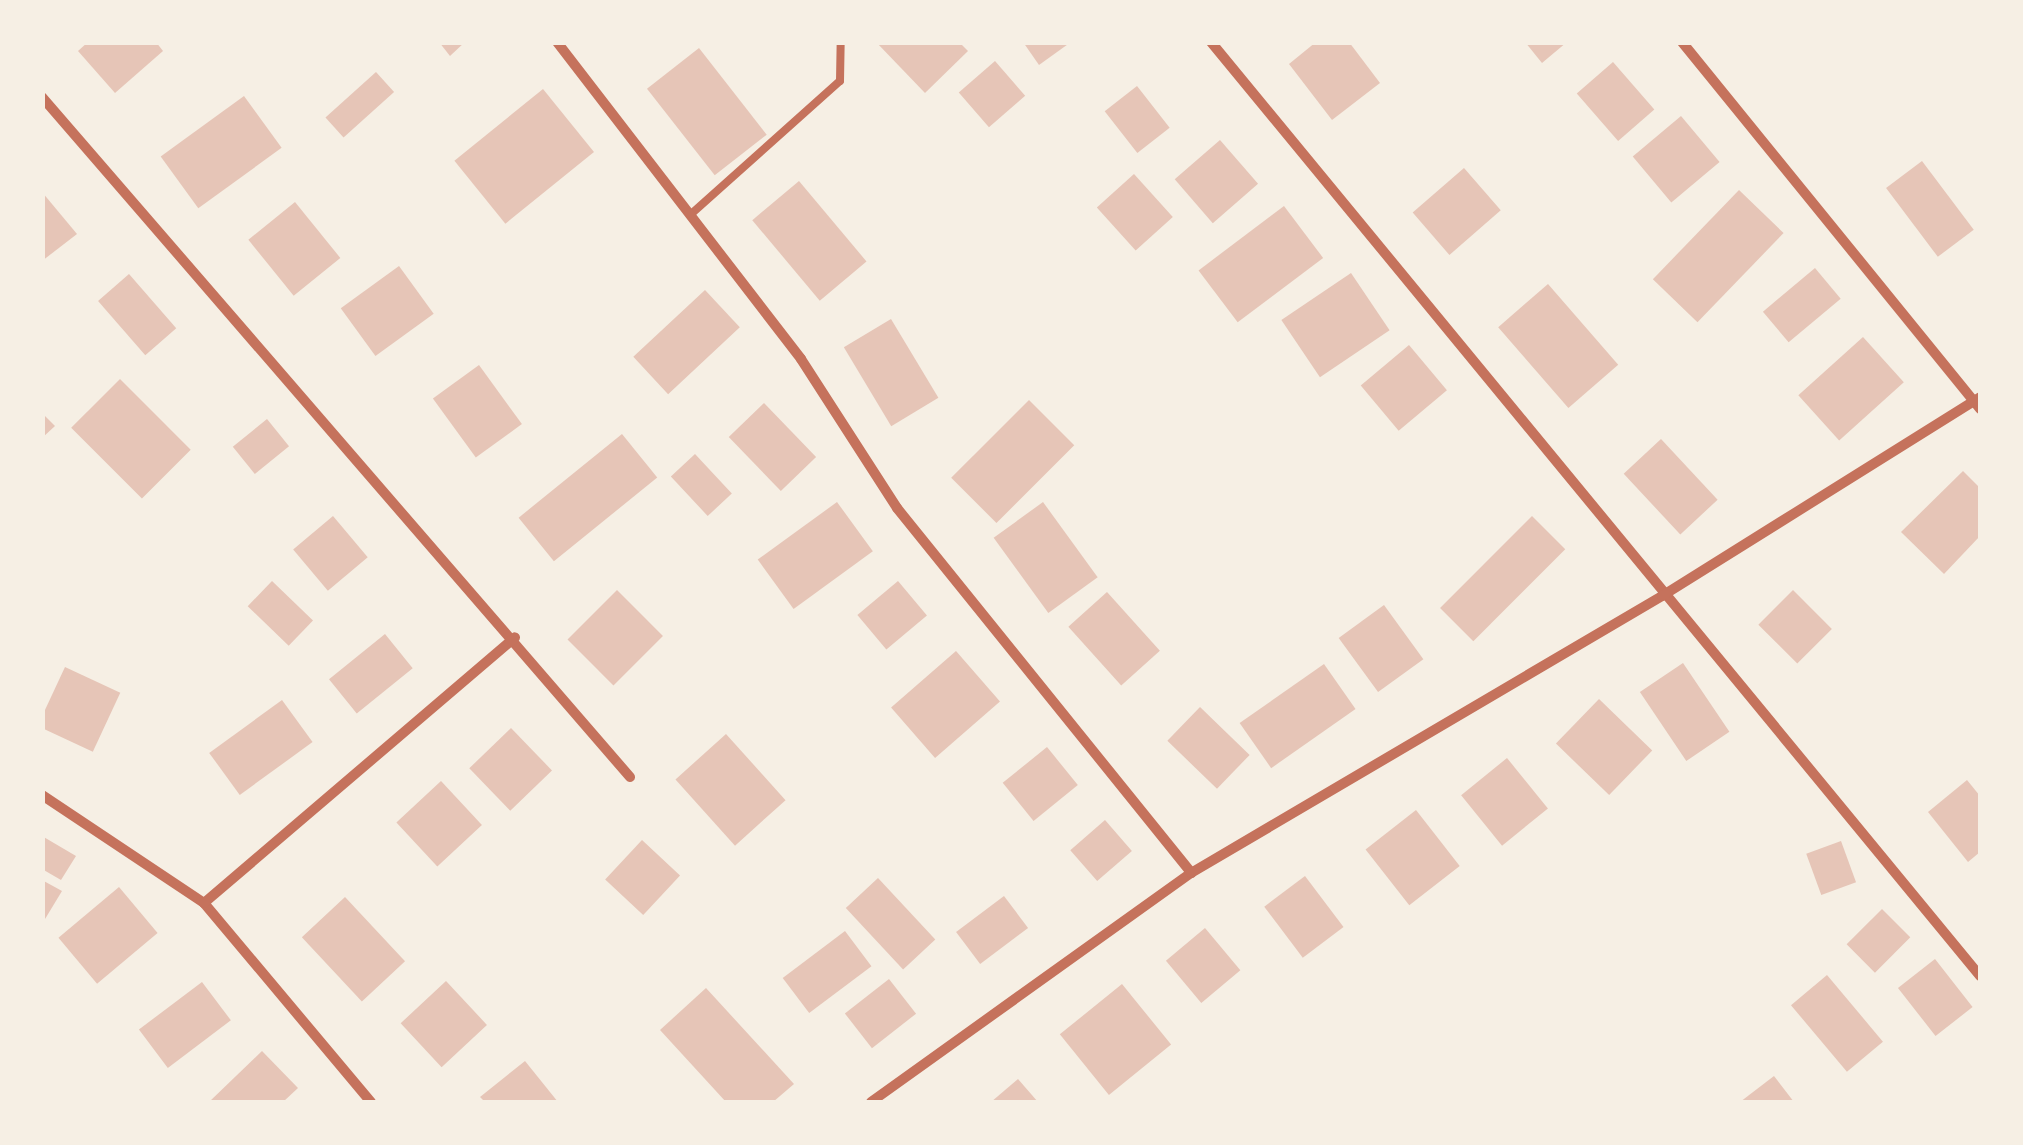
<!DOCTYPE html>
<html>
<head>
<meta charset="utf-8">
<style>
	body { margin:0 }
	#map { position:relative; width:2023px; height:1145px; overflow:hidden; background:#f6efe4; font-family:"PT Sans Narrow",sans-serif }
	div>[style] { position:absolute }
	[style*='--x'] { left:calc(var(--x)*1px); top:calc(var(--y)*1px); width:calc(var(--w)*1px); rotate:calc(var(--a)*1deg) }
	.building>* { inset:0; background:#e6c5b7; transform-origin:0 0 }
	.service>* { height:8px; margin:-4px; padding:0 4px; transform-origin:4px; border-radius:4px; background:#c5725c }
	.minor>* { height:10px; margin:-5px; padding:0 5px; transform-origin:5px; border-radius:5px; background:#c5725c }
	span { translate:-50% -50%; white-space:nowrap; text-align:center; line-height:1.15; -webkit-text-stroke:10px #f6efe4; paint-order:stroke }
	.frame { position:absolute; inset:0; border:45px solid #f6efe4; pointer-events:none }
</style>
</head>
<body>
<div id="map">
	<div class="building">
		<div style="clip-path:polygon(88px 42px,156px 42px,163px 51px,115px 93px,78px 51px)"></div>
		<div style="clip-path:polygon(439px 42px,465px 42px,450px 56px)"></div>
		<div style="clip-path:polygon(876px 42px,959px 42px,968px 51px,925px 93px)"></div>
		<div style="clip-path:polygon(1023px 42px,1071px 42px,1039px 65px)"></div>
		<div style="clip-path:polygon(1316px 42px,1349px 42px,1380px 83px,1332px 120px,1289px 64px)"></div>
		<div style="clip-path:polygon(1525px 42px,1567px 42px,1542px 63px)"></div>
		<div style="left:699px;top:48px;width:110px;height:66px;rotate:52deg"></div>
		<div style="left:995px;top:61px;width:46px;height:48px;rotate:49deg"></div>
		<div style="left:1613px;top:62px;width:63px;height:48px;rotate:49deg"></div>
		<div style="left:376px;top:72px;width:27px;height:68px;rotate:48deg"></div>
		<div style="left:1137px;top:86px;width:53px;height:41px;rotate:52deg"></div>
		<div style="left:543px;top:89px;width:81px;height:114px;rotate:51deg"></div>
		<div style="left:244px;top:96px;width:64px;height:103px;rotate:54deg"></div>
		<div style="left:1681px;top:116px;width:60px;height:63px;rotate:50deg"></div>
		<div style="left:1220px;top:140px;width:58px;height:60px;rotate:49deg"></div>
		<div style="left:1922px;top:161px;width:86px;height:45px;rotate:53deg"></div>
		<div style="left:1464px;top:168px;width:56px;height:68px;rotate:49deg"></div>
		<div style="left:1134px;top:174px;width:58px;height:50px;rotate:48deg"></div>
		<div style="left:799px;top:181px;width:105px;height:61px;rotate:50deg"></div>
		<div style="left:1739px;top:190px;width:62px;height:124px;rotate:44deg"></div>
		<div style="clip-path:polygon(42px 192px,77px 234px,42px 261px)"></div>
		<div style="left:295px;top:202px;width:72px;height:60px;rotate:51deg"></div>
		<div style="left:1284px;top:206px;width:65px;height:107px;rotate:53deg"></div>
		<div style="left:399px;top:266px;width:59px;height:72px;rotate:54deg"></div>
		<div style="left:1815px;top:268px;width:40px;height:68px;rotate:50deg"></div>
		<div style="left:1351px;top:273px;width:69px;height:84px;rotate:56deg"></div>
		<div style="left:129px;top:274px;width:72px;height:41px;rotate:49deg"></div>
		<div style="left:1548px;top:284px;width:107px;height:66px;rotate:49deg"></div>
		<div style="left:705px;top:290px;width:51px;height:98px;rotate:47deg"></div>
		<div style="left:891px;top:319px;width:92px;height:55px;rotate:59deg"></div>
		<div style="left:1863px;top:337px;width:61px;height:87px;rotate:48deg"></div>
		<div style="left:1409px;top:345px;width:59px;height:63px;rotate:50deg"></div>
		<div style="left:479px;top:365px;width:73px;height:57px;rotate:54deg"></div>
		<div style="left:120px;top:379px;width:100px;height:69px;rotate:45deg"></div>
		<div style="left:1029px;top:400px;width:64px;height:110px;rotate:45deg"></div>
		<div style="left:764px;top:403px;width:75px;height:49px;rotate:46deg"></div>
		<div style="clip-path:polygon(42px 413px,55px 426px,42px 438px)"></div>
		<div style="left:267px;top:419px;width:35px;height:44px;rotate:51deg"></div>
		<div style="left:622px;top:434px;width:56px;height:133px;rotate:51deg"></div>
		<div style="left:1661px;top:439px;width:83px;height:51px;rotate:47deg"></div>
		<div style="left:695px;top:454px;width:54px;height:33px;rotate:47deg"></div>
		<div style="clip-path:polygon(1963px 471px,1980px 488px,1980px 536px,1944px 574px,1901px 532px)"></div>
		<div style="left:837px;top:502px;width:61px;height:98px;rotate:54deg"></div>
		<div style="left:1043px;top:502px;width:93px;height:61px;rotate:54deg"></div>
		<div style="left:333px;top:516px;width:54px;height:52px;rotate:50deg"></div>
		<div style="left:1532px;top:516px;width:47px;height:130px;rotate:45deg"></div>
		<div style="left:272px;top:581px;width:57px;height:35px;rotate:44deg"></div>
		<div style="left:898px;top:581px;width:45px;height:53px;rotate:50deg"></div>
		<div style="left:617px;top:590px;width:65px;height:70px;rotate:45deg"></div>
		<div style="left:1793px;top:590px;width:55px;height:49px;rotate:45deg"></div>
		<div style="left:1107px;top:592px;width:79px;height:52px;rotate:48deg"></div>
		<div style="left:1384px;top:605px;width:67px;height:56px;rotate:54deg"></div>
		<div style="left:385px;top:634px;width:44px;height:72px;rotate:51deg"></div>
		<div style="left:956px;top:651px;width:67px;height:86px;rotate:49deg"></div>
		<div style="left:1683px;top:663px;width:83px;height:52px;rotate:56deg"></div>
		<div style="left:1324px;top:664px;width:55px;height:103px;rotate:55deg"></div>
		<div style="left:65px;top:667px;width:61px;height:65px;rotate:25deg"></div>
		<div style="left:1599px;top:699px;width:74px;height:62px;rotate:44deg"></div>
		<div style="left:282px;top:700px;width:52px;height:90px;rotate:54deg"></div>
		<div style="left:1200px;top:707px;width:69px;height:47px;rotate:44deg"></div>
		<div style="left:511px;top:728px;width:59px;height:58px;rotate:46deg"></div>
		<div style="left:726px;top:734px;width:89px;height:68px;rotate:48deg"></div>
		<div style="left:1047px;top:747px;width:49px;height:57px;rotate:51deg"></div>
		<div style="left:1507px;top:758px;width:65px;height:59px;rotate:51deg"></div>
		<div style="clip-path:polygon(1967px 780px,1980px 796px,1980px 852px,1968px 862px,1928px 812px)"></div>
		<div style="left:441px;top:781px;width:60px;height:61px;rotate:47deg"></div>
		<div style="left:1416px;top:810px;width:71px;height:64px;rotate:52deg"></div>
		<div style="left:1105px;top:820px;width:41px;height:46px;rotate:49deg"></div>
		<div style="clip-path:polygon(42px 836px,76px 856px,61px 880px,42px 869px)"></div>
		<div style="left:642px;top:840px;width:52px;height:54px;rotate:43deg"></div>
		<div style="left:1841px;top:841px;width:44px;height:37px;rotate:70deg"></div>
		<div style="left:1305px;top:876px;width:64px;height:51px;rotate:53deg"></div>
		<div style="left:878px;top:878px;width:84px;height:44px;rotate:47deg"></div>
		<div style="clip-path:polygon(42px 880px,62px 891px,42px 924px)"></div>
		<div style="left:119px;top:887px;width:60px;height:79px;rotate:50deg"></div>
		<div style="left:1004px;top:896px;width:40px;height:60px;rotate:53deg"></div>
		<div style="left:345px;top:897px;width:88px;height:59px;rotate:47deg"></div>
		<div style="left:1882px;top:909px;width:40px;height:50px;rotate:45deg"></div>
		<div style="left:1205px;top:928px;width:55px;height:51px;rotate:50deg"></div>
		<div style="left:845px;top:931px;width:44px;height:78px;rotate:53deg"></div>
		<div style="left:1935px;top:959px;width:61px;height:47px;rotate:52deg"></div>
		<div style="left:1827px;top:975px;width:87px;height:47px;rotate:50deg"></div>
		<div style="left:889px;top:979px;width:44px;height:56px;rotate:52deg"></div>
		<div style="left:446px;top:981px;width:60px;height:62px;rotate:47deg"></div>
		<div style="left:202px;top:982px;width:48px;height:79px;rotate:53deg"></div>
		<div style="left:1122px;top:984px;width:78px;height:80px;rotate:51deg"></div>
		<div style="clip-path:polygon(706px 988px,794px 1084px,773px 1102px,726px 1102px,660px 1030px)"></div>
		<div style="clip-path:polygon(262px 1051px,298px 1088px,283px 1102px,209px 1102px)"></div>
		<div style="clip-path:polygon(525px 1061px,558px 1102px,485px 1102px,480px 1097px)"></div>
		<div style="clip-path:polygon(1774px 1076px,1794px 1102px,1740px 1102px)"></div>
		<div style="clip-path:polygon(1018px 1079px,1038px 1102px,991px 1102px)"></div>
	</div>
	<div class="service">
		<div style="--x:690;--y:215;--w:201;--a:-41.8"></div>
		<div style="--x:840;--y:81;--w:39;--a:-89"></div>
	</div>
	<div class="minor">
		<div style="--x:557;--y:42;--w:400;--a:52.4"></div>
		<div style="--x:801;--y:359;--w:177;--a:57.2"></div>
		<div style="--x:897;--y:508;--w:469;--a:51.1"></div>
		<div style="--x:1211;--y:42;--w:1210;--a:50.53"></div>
		<div style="--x:1682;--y:42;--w:473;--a:50.9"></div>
		<div style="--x:42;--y:97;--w:899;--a:49.15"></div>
		<div style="--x:42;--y:795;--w:195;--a:33.7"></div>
		<div style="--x:204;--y:903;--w:260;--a:50"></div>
		<div style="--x:204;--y:903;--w:409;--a:-40.5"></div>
		<div style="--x:871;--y:1102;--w:393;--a:-35.6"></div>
		<div style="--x:1191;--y:873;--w:546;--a:-30.46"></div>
		<div style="--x:1662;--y:596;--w:375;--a:-32"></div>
	</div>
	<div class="frame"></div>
</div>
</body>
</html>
